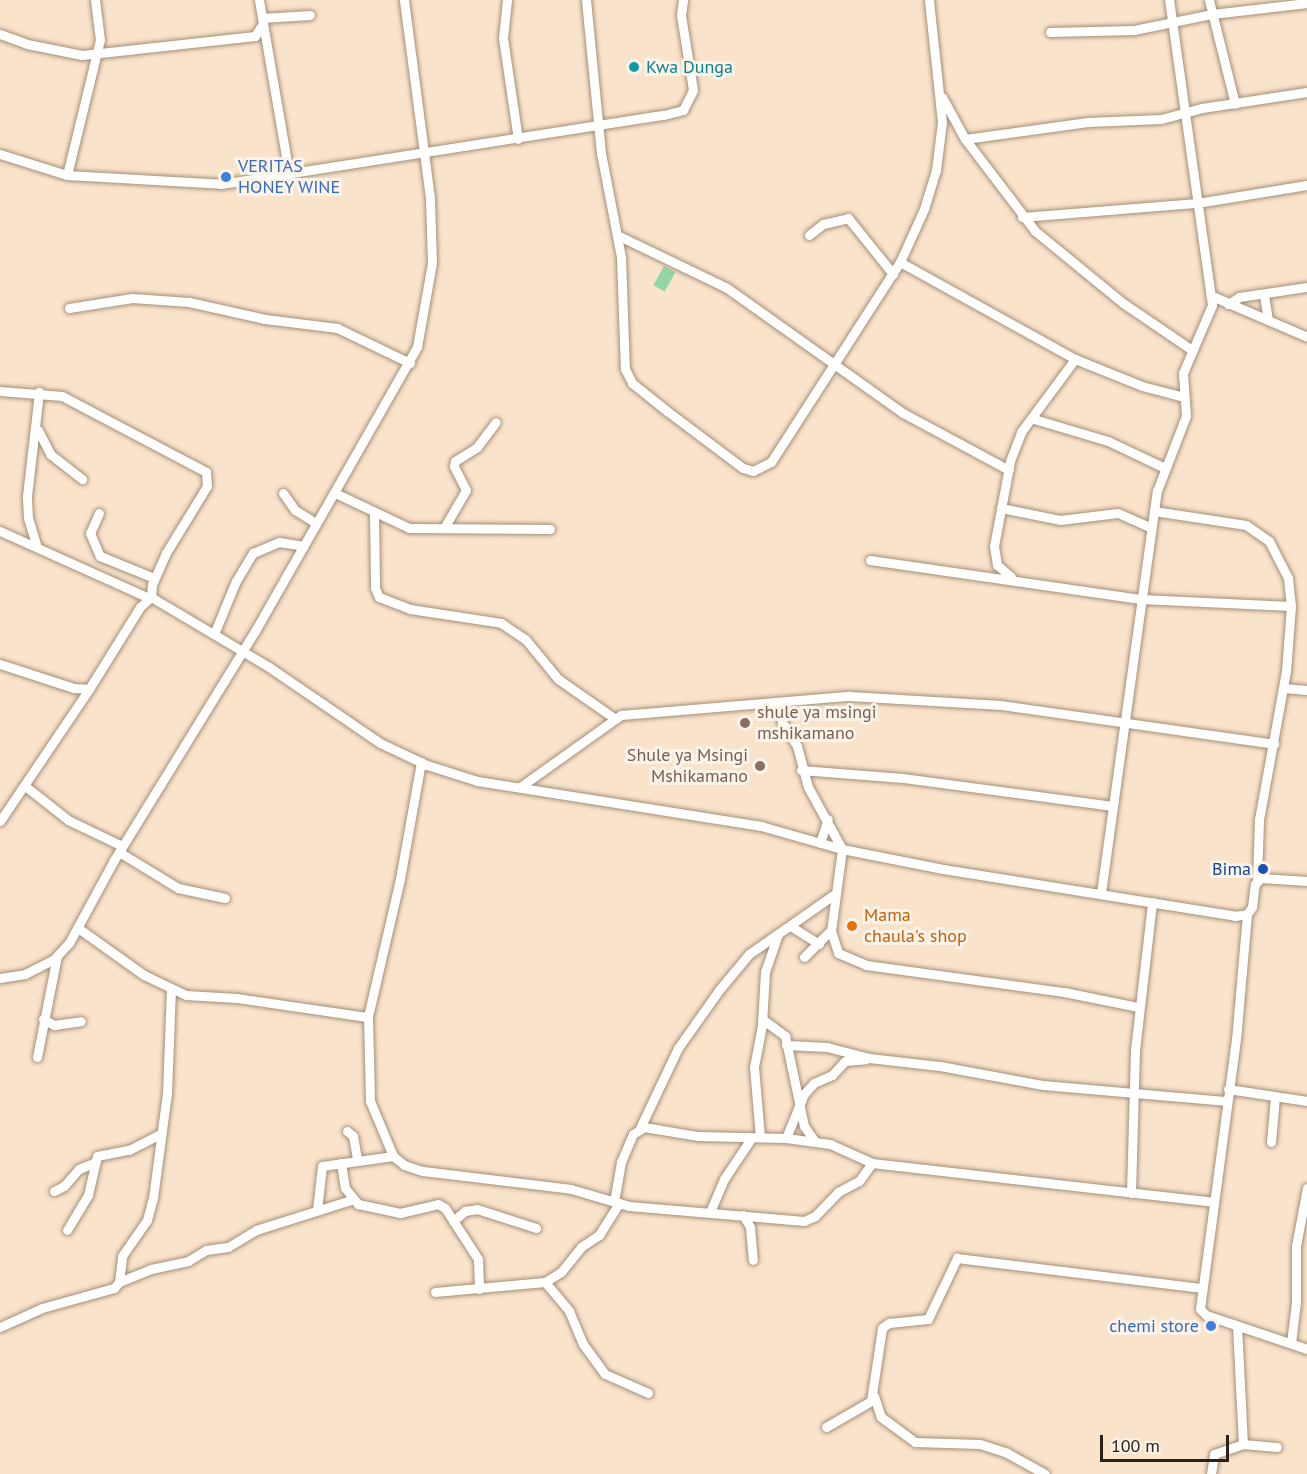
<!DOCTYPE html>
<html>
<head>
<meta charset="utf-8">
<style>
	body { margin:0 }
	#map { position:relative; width:1307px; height:1474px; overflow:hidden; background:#fae3cb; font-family:"PT Sans",sans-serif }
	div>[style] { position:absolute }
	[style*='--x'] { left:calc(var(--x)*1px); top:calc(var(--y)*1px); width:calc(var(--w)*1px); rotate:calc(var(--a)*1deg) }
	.green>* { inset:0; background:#93d6a3; transform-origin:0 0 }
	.roads { filter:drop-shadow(0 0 2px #a48f79) drop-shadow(0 0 2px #a48f79) }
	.minor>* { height:9px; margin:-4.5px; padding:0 4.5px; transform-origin:4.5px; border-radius:4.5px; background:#fff }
	.dots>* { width:16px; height:16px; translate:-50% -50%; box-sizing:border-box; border:3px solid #fcf3e9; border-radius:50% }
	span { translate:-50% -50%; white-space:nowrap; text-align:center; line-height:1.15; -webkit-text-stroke:6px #fcf3e9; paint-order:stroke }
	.culture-label { font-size:18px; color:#0d838f }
	.left { translate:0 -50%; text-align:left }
	.shop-label { font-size:18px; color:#366cbe }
	.right { translate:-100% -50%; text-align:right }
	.education-label { font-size:18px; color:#785e54 }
	.transit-label { font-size:18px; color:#164399 }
	.food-label { font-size:18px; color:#c56008 }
	.scale { position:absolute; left:1100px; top:1435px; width:129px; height:27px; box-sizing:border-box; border:3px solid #2a2219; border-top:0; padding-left:8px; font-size:18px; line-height:21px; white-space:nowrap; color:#2a2219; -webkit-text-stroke:4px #fcf3e9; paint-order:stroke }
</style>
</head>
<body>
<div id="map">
	<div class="green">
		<div style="left:664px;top:266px;width:13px;height:22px;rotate:29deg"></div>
	</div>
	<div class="roads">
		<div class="minor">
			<div style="--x:259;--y:0;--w:177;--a:80.2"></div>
			<div style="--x:507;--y:0;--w:38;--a:96"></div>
			<div style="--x:503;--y:38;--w:102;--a:81.6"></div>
			<div style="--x:586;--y:0;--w:154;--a:84.4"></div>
			<div style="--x:601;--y:153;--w:106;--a:79.1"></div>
			<div style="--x:621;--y:257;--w:112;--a:88"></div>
			<div style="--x:625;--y:369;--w:16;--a:63"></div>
			<div style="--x:632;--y:383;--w:45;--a:38.7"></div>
			<div style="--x:667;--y:411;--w:95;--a:36.9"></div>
			<div style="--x:743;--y:468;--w:10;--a:17"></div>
			<div style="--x:753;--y:471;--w:20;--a:-27"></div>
			<div style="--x:771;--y:462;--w:238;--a:-57.2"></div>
			<div style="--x:900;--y:262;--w:58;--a:-65.6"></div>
			<div style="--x:924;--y:209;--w:41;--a:-72.9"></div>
			<div style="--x:936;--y:170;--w:48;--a:-82.9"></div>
			<div style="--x:942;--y:122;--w:123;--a:-96.1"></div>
			<div style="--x:1209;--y:0;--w:107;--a:76"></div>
			<div style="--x:262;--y:18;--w:48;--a:-3.6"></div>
			<div style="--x:1050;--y:32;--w:84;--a:-1.4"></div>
			<div style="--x:1134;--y:30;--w:80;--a:-11.6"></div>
			<div style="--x:1212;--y:14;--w:96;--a:-6.6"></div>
			<div style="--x:0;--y:34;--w:29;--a:20"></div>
			<div style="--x:27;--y:44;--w:56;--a:11.3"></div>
			<div style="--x:82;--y:55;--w:174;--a:-6.3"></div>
			<div style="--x:255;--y:36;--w:15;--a:-58"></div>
			<div style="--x:942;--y:97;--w:48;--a:61.3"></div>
			<div style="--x:965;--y:139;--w:116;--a:52.7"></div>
			<div style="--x:1035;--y:231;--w:114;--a:39.3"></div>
			<div style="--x:1123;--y:303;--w:83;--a:34.3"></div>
			<div style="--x:965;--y:139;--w:124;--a:-7.9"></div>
			<div style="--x:1088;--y:122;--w:73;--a:-2.4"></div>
			<div style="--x:1161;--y:119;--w:42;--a:-15"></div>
			<div style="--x:1202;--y:108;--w:106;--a:-8.7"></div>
			<div style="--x:0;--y:154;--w:70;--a:17.4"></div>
			<div style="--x:67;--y:175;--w:154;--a:3.3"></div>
			<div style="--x:221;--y:184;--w:448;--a:-8.9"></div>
			<div style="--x:664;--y:115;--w:20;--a:-15"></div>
			<div style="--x:683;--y:110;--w:22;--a:-63"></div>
			<div style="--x:693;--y:90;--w:76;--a:-99.1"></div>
			<div style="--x:681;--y:15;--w:15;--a:-82"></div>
			<div style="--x:67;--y:175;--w:139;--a:-76.3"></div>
			<div style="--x:100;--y:40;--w:40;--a:-97.1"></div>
			<div style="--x:1022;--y:217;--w:176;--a:-4.6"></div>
			<div style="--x:1197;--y:203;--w:111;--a:-9.3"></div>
			<div style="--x:617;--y:235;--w:122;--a:25.7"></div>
			<div style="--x:727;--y:288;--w:216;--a:35.4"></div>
			<div style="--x:903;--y:413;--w:120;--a:28.3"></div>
			<div style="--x:809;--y:235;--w:18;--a:-38"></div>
			<div style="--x:823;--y:224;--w:26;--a:-13"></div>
			<div style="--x:848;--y:218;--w:72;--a:51.2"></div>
			<div style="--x:900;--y:262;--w:200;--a:29"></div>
			<div style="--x:1075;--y:359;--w:72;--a:21.9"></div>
			<div style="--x:1142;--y:386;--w:43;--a:14.7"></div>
			<div style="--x:1264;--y:295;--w:25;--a:81"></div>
			<div style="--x:1212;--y:296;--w:103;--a:23.3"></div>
			<div style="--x:1228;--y:304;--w:13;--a:-32"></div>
			<div style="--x:1239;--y:297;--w:69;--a:-8.4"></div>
			<div style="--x:69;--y:308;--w:64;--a:-9"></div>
			<div style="--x:132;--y:298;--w:57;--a:4"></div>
			<div style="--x:189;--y:302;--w:78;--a:12.6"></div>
			<div style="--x:265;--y:319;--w:73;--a:7.1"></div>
			<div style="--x:337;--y:328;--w:81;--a:25.6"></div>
			<div style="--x:0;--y:391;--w:62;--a:4.6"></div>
			<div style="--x:62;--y:396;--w:163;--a:27.8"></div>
			<div style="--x:206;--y:472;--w:14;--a:86"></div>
			<div style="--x:207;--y:486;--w:79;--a:121.5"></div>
			<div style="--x:166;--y:553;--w:34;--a:114"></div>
			<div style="--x:152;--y:584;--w:13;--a:94"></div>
			<div style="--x:1034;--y:419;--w:77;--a:16.6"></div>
			<div style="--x:1108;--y:441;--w:61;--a:25.3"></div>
			<div style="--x:38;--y:430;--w:27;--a:63"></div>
			<div style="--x:50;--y:454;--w:41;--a:38"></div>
			<div style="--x:283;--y:493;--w:21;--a:55"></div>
			<div style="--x:295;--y:510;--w:25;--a:32"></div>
			<div style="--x:335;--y:493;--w:82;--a:25.3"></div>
			<div style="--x:409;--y:528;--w:141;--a:0.4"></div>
			<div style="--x:1001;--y:508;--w:60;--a:11.5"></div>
			<div style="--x:1060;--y:520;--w:58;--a:-6.9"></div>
			<div style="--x:1118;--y:513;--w:36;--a:24"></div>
			<div style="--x:1154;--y:511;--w:93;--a:8.7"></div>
			<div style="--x:1246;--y:525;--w:28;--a:35"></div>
			<div style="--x:1269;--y:541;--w:42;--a:62.8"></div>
			<div style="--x:1288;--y:578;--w:28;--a:84"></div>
			<div style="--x:1291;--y:606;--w:65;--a:94.4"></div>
			<div style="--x:1286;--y:671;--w:150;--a:100.3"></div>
			<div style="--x:1259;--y:819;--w:62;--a:91.8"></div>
			<div style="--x:99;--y:513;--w:22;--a:114"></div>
			<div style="--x:90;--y:533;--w:25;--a:67"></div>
			<div style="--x:100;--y:556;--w:58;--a:22.2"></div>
			<div style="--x:374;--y:513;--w:75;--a:89.2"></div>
			<div style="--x:375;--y:588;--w:10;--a:66"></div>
			<div style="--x:379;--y:597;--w:33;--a:21"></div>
			<div style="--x:410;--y:609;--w:92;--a:8.7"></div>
			<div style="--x:501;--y:623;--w:30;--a:34"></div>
			<div style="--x:526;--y:640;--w:50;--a:50.6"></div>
			<div style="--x:558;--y:679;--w:68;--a:34.9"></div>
			<div style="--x:444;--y:528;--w:44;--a:-59.9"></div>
			<div style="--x:466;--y:490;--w:27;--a:-117"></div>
			<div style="--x:454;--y:466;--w:5;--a:-79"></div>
			<div style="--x:455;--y:461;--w:26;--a:-32"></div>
			<div style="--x:477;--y:447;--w:31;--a:-53"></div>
			<div style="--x:0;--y:531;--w:161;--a:24.2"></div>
			<div style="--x:36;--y:544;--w:27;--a:-107"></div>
			<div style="--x:28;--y:518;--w:22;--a:-93"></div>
			<div style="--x:27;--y:496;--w:105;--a:-83.4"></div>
			<div style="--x:870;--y:560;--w:273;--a:8.2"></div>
			<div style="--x:1140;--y:599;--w:151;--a:2.7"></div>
			<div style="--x:1011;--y:577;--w:18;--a:-139"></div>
			<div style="--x:997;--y:565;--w:19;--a:-99"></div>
			<div style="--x:994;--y:546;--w:86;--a:-79.3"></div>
			<div style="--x:1010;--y:461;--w:31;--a:-69"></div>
			<div style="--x:1021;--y:432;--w:91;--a:-53.5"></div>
			<div style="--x:214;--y:634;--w:57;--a:-67.5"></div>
			<div style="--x:236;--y:581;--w:33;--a:-59"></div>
			<div style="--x:253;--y:553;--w:28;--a:-23"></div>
			<div style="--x:279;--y:542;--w:25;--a:9"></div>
			<div style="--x:0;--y:664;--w:78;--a:18"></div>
			<div style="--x:74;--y:688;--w:15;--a:4"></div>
			<div style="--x:89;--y:689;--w:97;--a:-58.1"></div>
			<div style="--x:140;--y:607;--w:15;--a:-42"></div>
			<div style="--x:151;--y:597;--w:137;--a:30.7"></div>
			<div style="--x:269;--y:667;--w:135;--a:34.4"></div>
			<div style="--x:380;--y:743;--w:52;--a:25.1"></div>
			<div style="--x:427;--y:765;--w:52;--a:17.7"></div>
			<div style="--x:477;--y:781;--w:288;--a:9"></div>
			<div style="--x:761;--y:826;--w:84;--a:15.9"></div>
			<div style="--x:842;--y:849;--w:103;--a:11.2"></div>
			<div style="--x:943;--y:869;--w:296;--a:9.1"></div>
			<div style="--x:1235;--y:916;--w:12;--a:-9"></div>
			<div style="--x:1247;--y:914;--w:9;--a:-54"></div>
			<div style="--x:1252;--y:907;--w:23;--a:-83"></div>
			<div style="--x:1255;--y:884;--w:8;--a:-45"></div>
			<div style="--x:1261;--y:878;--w:46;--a:3.7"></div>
			<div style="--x:1283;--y:688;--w:24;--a:5"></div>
			<div style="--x:777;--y:702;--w:21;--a:76"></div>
			<div style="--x:782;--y:722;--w:28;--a:58"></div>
			<div style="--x:797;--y:746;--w:42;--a:75"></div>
			<div style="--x:808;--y:787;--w:71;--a:61.3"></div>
			<div style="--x:842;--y:849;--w:83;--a:97.6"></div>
			<div style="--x:831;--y:931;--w:23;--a:72"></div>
			<div style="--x:838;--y:953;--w:30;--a:23"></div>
			<div style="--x:866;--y:965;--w:200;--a:7.8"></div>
			<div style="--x:1064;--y:992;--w:76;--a:11.5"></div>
			<div style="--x:421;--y:762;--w:119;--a:100.2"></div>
			<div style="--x:400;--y:879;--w:142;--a:103.1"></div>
			<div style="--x:368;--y:1017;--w:84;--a:88.6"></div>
			<div style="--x:370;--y:1101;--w:60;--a:67.3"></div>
			<div style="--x:393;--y:1156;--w:14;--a:39"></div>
			<div style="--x:404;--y:1165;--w:20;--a:18"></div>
			<div style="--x:423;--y:1171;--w:149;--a:6.9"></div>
			<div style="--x:571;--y:1189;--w:60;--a:16.3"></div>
			<div style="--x:629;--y:1206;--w:176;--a:4.9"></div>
			<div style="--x:804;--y:1221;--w:12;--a:-24"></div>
			<div style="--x:815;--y:1216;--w:33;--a:-46"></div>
			<div style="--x:838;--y:1192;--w:24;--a:-28"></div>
			<div style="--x:859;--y:1181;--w:22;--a:-54"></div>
			<div style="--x:801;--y:770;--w:102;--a:4.5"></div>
			<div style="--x:903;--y:778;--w:211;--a:7.6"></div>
			<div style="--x:25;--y:786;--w:55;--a:38.3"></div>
			<div style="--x:68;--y:820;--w:60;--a:25.7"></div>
			<div style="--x:520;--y:787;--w:124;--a:-35.5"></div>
			<div style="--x:621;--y:715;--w:229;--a:-4.8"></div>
			<div style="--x:849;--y:696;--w:152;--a:3.4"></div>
			<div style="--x:1001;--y:705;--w:276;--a:8.1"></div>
			<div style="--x:0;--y:821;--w:159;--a:-56"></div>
			<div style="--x:820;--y:843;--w:25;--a:-72"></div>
			<div style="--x:119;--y:852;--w:69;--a:31.4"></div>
			<div style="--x:178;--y:888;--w:48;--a:12"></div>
			<div style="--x:1101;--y:893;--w:406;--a:-82.1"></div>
			<div style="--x:1157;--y:491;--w:80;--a:-68.9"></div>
			<div style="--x:1186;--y:416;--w:43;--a:-94"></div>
			<div style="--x:1183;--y:373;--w:74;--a:-66.9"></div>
			<div style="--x:1212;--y:305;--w:308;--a:-98"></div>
			<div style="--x:1247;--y:914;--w:125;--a:95"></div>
			<div style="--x:1236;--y:1039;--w:272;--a:97.6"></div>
			<div style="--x:1200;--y:1309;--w:8;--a:45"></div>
			<div style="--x:1206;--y:1315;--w:107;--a:18.6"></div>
			<div style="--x:792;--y:927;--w:32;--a:32"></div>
			<div style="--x:78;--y:928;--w:81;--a:35.5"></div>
			<div style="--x:144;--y:975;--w:47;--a:25.5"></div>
			<div style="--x:186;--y:995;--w:51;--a:3.4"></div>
			<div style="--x:237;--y:998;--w:132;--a:8.3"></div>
			<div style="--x:804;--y:957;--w:38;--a:-45"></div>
			<div style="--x:0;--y:978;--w:25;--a:-9"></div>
			<div style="--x:25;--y:974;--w:33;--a:-27"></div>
			<div style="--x:54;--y:959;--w:22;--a:-47"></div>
			<div style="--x:69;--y:943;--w:94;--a:-61.5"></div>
			<div style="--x:114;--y:860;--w:269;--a:-58.4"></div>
			<div style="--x:255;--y:631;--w:327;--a:-60.3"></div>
			<div style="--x:417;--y:347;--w:85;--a:-79.9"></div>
			<div style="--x:432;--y:263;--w:65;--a:-91.8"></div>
			<div style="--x:430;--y:198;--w:200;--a:-97.5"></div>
			<div style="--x:43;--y:1019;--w:13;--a:29"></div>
			<div style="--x:54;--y:1025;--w:27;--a:-8"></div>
			<div style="--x:762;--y:1019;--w:29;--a:36"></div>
			<div style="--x:785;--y:1036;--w:92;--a:78.1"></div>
			<div style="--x:804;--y:1126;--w:19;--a:55"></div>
			<div style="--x:786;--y:1045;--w:41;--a:2.8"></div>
			<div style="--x:827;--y:1047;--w:43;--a:14.7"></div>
			<div style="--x:869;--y:1058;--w:71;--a:6.4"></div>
			<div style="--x:940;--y:1066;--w:105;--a:10.5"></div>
			<div style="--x:1043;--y:1085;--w:185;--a:5"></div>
			<div style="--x:37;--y:1057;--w:103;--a:-78.8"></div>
			<div style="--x:1228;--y:1089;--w:80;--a:8.6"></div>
			<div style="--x:640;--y:1128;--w:89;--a:-64.6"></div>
			<div style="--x:678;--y:1048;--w:71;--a:-54.7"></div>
			<div style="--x:719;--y:990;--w:47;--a:-50.2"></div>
			<div style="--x:749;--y:954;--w:106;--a:-35"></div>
			<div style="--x:347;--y:1131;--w:8;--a:40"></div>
			<div style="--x:353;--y:1136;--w:23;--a:80"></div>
			<div style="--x:760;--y:1137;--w:70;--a:-94.9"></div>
			<div style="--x:754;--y:1067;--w:43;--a:-79.2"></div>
			<div style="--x:762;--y:1025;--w:53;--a:-86.8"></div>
			<div style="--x:765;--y:972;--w:40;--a:-71.1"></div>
			<div style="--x:786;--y:1138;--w:48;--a:-67.8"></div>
			<div style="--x:804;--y:1094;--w:15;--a:-48"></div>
			<div style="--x:814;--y:1083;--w:20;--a:-24"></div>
			<div style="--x:832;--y:1075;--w:19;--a:-47"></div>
			<div style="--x:845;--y:1061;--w:21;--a:-5"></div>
			<div style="--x:1271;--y:1142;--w:45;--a:-84.9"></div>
			<div style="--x:341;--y:1163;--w:25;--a:81"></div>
			<div style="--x:345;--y:1188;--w:21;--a:51"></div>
			<div style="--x:358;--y:1204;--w:43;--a:12.1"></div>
			<div style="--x:400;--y:1213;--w:39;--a:-13"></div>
			<div style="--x:438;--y:1204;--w:8;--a:30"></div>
			<div style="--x:445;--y:1208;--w:61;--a:57.1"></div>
			<div style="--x:478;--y:1259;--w:30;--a:88"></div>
			<div style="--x:54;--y:1191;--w:11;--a:-27"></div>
			<div style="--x:64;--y:1186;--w:23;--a:-49"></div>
			<div style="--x:79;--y:1169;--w:15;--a:-23"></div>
			<div style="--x:1131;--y:1193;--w:143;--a:-88.4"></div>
			<div style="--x:1135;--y:1050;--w:149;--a:-83.4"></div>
			<div style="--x:614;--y:1202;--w:41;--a:-80.1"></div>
			<div style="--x:621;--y:1162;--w:30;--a:-67"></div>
			<div style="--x:633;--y:1134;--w:13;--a:-32"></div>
			<div style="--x:644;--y:1127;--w:55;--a:9.5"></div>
			<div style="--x:698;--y:1136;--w:88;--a:1.3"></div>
			<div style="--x:786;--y:1138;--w:44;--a:7.8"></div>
			<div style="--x:830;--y:1144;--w:46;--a:24.3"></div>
			<div style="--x:872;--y:1163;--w:343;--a:6.5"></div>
			<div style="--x:317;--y:1210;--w:44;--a:-83.5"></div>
			<div style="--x:322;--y:1166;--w:72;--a:-8"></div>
			<div style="--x:710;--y:1212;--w:36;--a:-67"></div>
			<div style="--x:724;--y:1179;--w:50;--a:-56.3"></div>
			<div style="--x:743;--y:1215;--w:14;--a:60"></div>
			<div style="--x:750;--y:1227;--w:33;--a:85"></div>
			<div style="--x:453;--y:1221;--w:16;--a:-40"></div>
			<div style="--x:465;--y:1211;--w:12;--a:-9"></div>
			<div style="--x:477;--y:1209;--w:62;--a:17.9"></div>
			<div style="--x:67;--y:1230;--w:41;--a:-59"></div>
			<div style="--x:88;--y:1195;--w:40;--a:-77"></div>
			<div style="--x:97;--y:1156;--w:33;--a:-11"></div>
			<div style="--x:129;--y:1150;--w:35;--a:-27"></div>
			<div style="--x:119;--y:1282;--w:35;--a:-22"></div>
			<div style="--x:151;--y:1269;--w:38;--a:-12"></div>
			<div style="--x:188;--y:1261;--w:21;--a:-31"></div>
			<div style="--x:206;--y:1250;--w:22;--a:-8"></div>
			<div style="--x:228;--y:1247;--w:33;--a:-31"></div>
			<div style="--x:256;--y:1230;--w:100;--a:-17.5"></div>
			<div style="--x:545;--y:1282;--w:38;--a:50"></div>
			<div style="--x:569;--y:1311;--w:36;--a:67"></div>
			<div style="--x:583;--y:1344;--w:37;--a:54"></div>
			<div style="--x:605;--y:1374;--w:47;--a:23.8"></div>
			<div style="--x:435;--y:1292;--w:110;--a:-5.2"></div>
			<div style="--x:545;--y:1282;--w:19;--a:-32"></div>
			<div style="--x:561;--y:1272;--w:32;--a:-51"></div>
			<div style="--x:581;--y:1247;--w:22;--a:-34"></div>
			<div style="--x:599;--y:1235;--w:38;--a:-58"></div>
			<div style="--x:1237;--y:1326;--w:118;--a:87.1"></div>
			<div style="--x:1243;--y:1444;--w:34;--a:5"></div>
			<div style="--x:0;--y:1327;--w:46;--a:-24.3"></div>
			<div style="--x:42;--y:1308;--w:75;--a:-15.5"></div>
			<div style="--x:114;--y:1288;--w:8;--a:-50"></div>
			<div style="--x:119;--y:1282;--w:26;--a:-83"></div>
			<div style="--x:122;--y:1256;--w:44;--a:-55.2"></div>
			<div style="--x:147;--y:1220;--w:23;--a:-75"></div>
			<div style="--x:153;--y:1198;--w:106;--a:-82.4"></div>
			<div style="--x:167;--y:1093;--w:103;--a:-87.8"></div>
			<div style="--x:1291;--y:1343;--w:41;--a:-83"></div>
			<div style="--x:1296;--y:1302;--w:56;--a:-90"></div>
			<div style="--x:1296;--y:1246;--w:59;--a:-79.3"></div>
			<div style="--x:874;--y:1396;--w:22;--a:72"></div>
			<div style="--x:881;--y:1417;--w:42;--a:36.3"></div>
			<div style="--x:915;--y:1442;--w:65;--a:1.8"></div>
			<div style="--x:980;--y:1444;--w:28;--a:18"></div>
			<div style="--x:1007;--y:1453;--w:43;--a:28.9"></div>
			<div style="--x:826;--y:1427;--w:52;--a:-30"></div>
			<div style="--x:871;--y:1401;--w:74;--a:-81.4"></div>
			<div style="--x:882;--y:1328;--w:9;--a:-36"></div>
			<div style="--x:889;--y:1323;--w:39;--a:-6"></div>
			<div style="--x:928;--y:1319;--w:68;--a:-64.6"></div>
			<div style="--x:957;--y:1258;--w:247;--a:7"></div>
			<div style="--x:1211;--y:1474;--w:20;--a:-81"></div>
			<div style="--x:1214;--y:1454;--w:31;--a:-19"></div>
		</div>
	</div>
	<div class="dots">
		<div style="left:634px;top:67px;background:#0f9aa8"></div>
		<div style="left:226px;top:177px;background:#3f7fe0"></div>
		<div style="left:745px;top:723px;background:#8d6e63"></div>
		<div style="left:760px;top:766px;background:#8d6e63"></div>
		<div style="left:1263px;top:869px;background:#1a4fb4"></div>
		<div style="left:852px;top:926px;background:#e8710a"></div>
		<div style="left:1211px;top:1326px;background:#3f7fe0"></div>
	</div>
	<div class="culture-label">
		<span class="left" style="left:646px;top:67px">Kwa Dunga</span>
	</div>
	<div class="shop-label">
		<span class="left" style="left:238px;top:177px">VERITAS<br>HONEY WINE</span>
		<span class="right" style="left:1199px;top:1326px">chemi store</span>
	</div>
	<div class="education-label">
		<span class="left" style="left:757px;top:723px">shule ya msingi<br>mshikamano</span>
		<span class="right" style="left:748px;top:766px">Shule ya Msingi<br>Mshikamano</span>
	</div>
	<div class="transit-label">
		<span class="right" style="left:1251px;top:869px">Bima</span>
	</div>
	<div class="food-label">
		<span class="left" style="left:864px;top:926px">Mama<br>chaula's shop</span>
	</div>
	<div class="scale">100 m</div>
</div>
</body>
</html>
